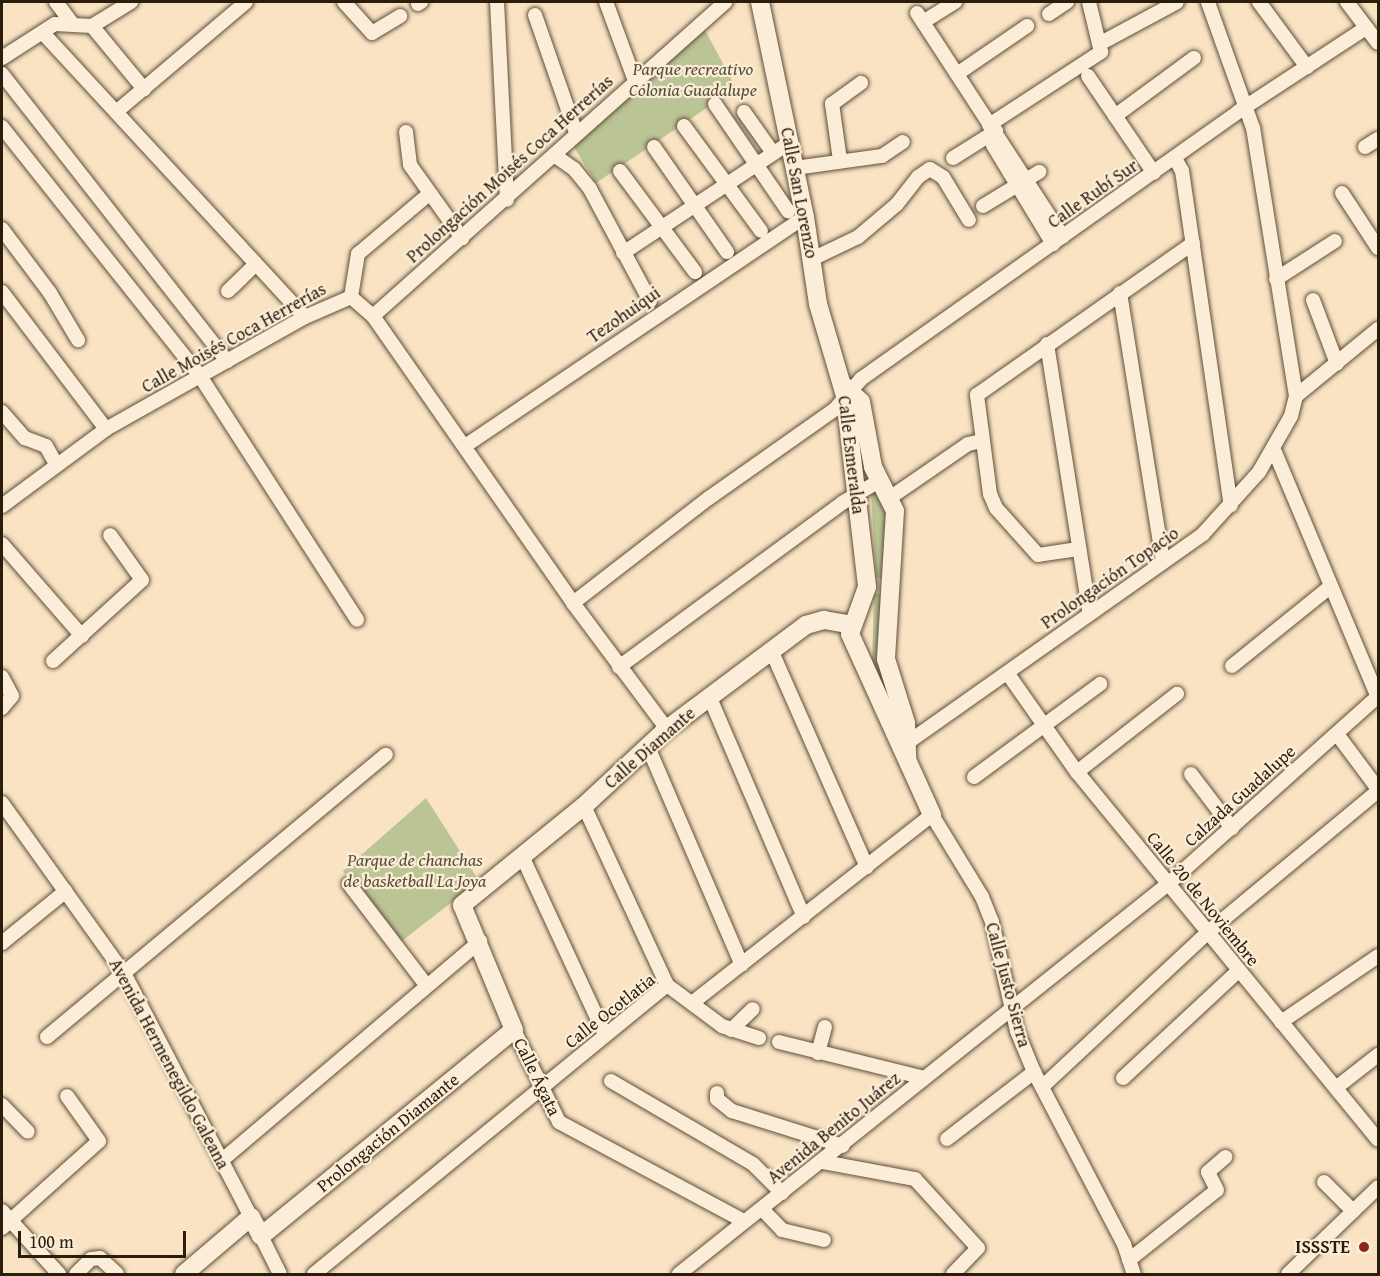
<!DOCTYPE html>
<html>
<head>
<meta charset="utf-8">
<style>
	body { margin:0 }
	#map { position:relative; width:1380px; height:1276px; overflow:hidden; background:#f9e3c2; font-family:"Gentium Book Plus",serif }
	div>[style] { position:absolute }
	[style*='--x'] { left:calc(var(--x)*1px); top:calc(var(--y)*1px); width:calc(var(--w)*1px); rotate:calc(var(--a)*1deg) }
	.green>* { inset:0; background:#bbc495 }
	.roads { filter:drop-shadow(0 0 2px #5e4e3a) drop-shadow(0 0 2px #5e4e3a) }
	.street>* { height:14px; margin:-7px; padding:0 7px; transform-origin:7px; border-radius:7px; background:#fbedd7 }
	.secondary>* { height:18px; margin:-9px; padding:0 9px; transform-origin:9px; border-radius:9px; background:#fbedd7 }
	.dots>* { width:16px; height:16px; translate:-50% -50%; box-sizing:border-box; border:3px solid #fbedd7; border-radius:50% }
	span { translate:-50% -50%; white-space:nowrap; text-align:center; line-height:1.15; -webkit-text-stroke:4.5px #fbedd7; paint-order:stroke }
	.park-label { font-size:18px; color:#564f35; font-style:italic }
	.street-label { font-size:18px; color:#2b1d0c }
	.poi-label { font-size:18px; color:#2b1d0c; font-weight:700 }
	.right { translate:-100% -50%; text-align:right }
	.frame { position:absolute; inset:0; border:3px solid #2b1d0c; pointer-events:none }
	.scale { position:absolute; left:18px; top:1231px; width:168px; height:27px; box-sizing:border-box; border:3px solid #2b1d0c; border-top:0; padding-left:8px; font-size:18px; line-height:21px; white-space:nowrap; color:#2b1d0c; -webkit-text-stroke:4px #fbedd7; paint-order:stroke }
</style>
</head>
<body>
<div id="map">
	<div class="green">
		<div style="clip-path:polygon(705px 30px,736px 88px,596px 183px,574px 147px)"></div>
		<div style="clip-path:polygon(883px 488px,890px 499px,889px 579px,876px 578px,871px 494px)"></div>
		<div style="clip-path:polygon(889px 593px,897px 724px,872px 665px,874px 594px)"></div>
		<div style="clip-path:polygon(426px 798px,479px 881px,398px 944px,343px 871px)"></div>
	</div>
	<div class="roads">
		<div class="street">
			<div style="--x:56;--y:2;--w:25;--a:53"></div>
			<div style="--x:344;--y:2;--w:42;--a:47.9"></div>
			<div style="--x:372;--y:33;--w:33;--a:-31"></div>
			<div style="--x:497;--y:2;--w:198;--a:87.1"></div>
			<div style="--x:606;--y:2;--w:84;--a:69.8"></div>
			<div style="--x:1259;--y:2;--w:81;--a:53.6"></div>
			<div style="--x:1347;--y:2;--w:51;--a:52.9"></div>
			<div style="--x:418;--y:4;--w:4;--a:-34"></div>
			<div style="--x:917;--y:13;--w:267;--a:56.9"></div>
			<div style="--x:1049;--y:14;--w:22;--a:-34"></div>
			<div style="--x:535;--y:15;--w:125;--a:70.8"></div>
			<div style="--x:923;--y:22;--w:38;--a:-32"></div>
			<div style="--x:92;--y:26;--w:82;--a:50.5"></div>
			<div style="--x:43;--y:33;--w:386;--a:47.3"></div>
			<div style="--x:1101;--y:43;--w:86;--a:-28.3"></div>
			<div style="--x:2;--y:58;--w:63;--a:-32.7"></div>
			<div style="--x:55;--y:24;--w:37;--a:3"></div>
			<div style="--x:92;--y:26;--w:46;--a:-31.6"></div>
			<div style="--x:2;--y:74;--w:365;--a:51.9"></div>
			<div style="--x:957;--y:74;--w:85;--a:-34.4"></div>
			<div style="--x:1088;--y:76;--w:117;--a:55.8"></div>
			<div style="--x:715;--y:104;--w:130;--a:55.7"></div>
			<div style="--x:116;--y:112;--w:170;--a:-40.2"></div>
			<div style="--x:744;--y:112;--w:50;--a:54.7"></div>
			<div style="--x:1115;--y:116;--w:98;--a:-36.3"></div>
			<div style="--x:989;--y:125;--w:134;--a:-33.1"></div>
			<div style="--x:1101;--y:52;--w:51;--a:-103.5"></div>
			<div style="--x:684;--y:126;--w:130;--a:53.7"></div>
			<div style="--x:2;--y:127;--w:318;--a:51.5"></div>
			<div style="--x:200;--y:376;--w:290;--a:57.2"></div>
			<div style="--x:991;--y:128;--w:17;--a:83"></div>
			<div style="--x:993;--y:145;--w:116;--a:58.8"></div>
			<div style="--x:406;--y:132;--w:33;--a:83"></div>
			<div style="--x:410;--y:165;--w:90;--a:54.5"></div>
			<div style="--x:654;--y:147;--w:128;--a:55.2"></div>
			<div style="--x:1365;--y:147;--w:15;--a:-32"></div>
			<div style="--x:554;--y:155;--w:24;--a:35"></div>
			<div style="--x:574;--y:169;--w:26;--a:51"></div>
			<div style="--x:590;--y:189;--w:127;--a:61.8"></div>
			<div style="--x:953;--y:158;--w:51;--a:-32.1"></div>
			<div style="--x:1175;--y:158;--w:15;--a:62"></div>
			<div style="--x:1182;--y:171;--w:338;--a:81.7"></div>
			<div style="--x:840;--y:160;--w:57;--a:-98.1"></div>
			<div style="--x:832;--y:104;--w:36;--a:-36"></div>
			<div style="--x:795;--y:168;--w:88;--a:-7.9"></div>
			<div style="--x:882;--y:156;--w:25;--a:-34"></div>
			<div style="--x:620;--y:171;--w:126;--a:53.4"></div>
			<div style="--x:1342;--y:193;--w:66;--a:56.8"></div>
			<div style="--x:983;--y:206;--w:66;--a:-31.3"></div>
			<div style="--x:2;--y:229;--w:80;--a:53.1"></div>
			<div style="--x:50;--y:293;--w:55;--a:59.2"></div>
			<div style="--x:623;--y:253;--w:199;--a:-33.5"></div>
			<div style="--x:812;--y:259;--w:51;--a:-25.6"></div>
			<div style="--x:858;--y:237;--w:51;--a:-40.2"></div>
			<div style="--x:897;--y:204;--w:34;--a:-52"></div>
			<div style="--x:918;--y:177;--w:14;--a:-34"></div>
			<div style="--x:930;--y:169;--w:15;--a:32"></div>
			<div style="--x:943;--y:177;--w:50;--a:58.8"></div>
			<div style="--x:1276;--y:279;--w:70;--a:-32.8"></div>
			<div style="--x:228;--y:291;--w:37;--a:-44"></div>
			<div style="--x:2;--y:292;--w:172;--a:52.8"></div>
			<div style="--x:1120;--y:293;--w:272;--a:80.9"></div>
			<div style="--x:351;--y:297;--w:44;--a:-80.8"></div>
			<div style="--x:358;--y:254;--w:93;--a:-40.2"></div>
			<div style="--x:1313;--y:300;--w:68;--a:69.4"></div>
			<div style="--x:373;--y:316;--w:472;--a:-41.7"></div>
			<div style="--x:1047;--y:344;--w:273;--a:81"></div>
			<div style="--x:1296;--y:396;--w:106;--a:-39.3"></div>
			<div style="--x:2;--y:412;--w:35;--a:49"></div>
			<div style="--x:25;--y:438;--w:22;--a:21"></div>
			<div style="--x:46;--y:446;--w:21;--a:61"></div>
			<div style="--x:465;--y:446;--w:410;--a:-34"></div>
			<div style="--x:1274;--y:450;--w:268;--a:67.2"></div>
			<div style="--x:891;--y:497;--w:93;--a:-34.5"></div>
			<div style="--x:968;--y:444;--w:14;--a:-12"></div>
			<div style="--x:2;--y:506;--w:129;--a:-36.5"></div>
			<div style="--x:106;--y:429;--w:228;--a:-29.4"></div>
			<div style="--x:305;--y:317;--w:50;--a:-23.5"></div>
			<div style="--x:351;--y:297;--w:29;--a:41"></div>
			<div style="--x:373;--y:316;--w:350;--a:55.1"></div>
			<div style="--x:573;--y:603;--w:157;--a:53.3"></div>
			<div style="--x:2;--y:544;--w:122;--a:49"></div>
			<div style="--x:1078;--y:549;--w:40;--a:171.5"></div>
			<div style="--x:1038;--y:555;--w:63;--a:-131.8"></div>
			<div style="--x:996;--y:508;--w:15;--a:-113"></div>
			<div style="--x:990;--y:494;--w:100;--a:-97.5"></div>
			<div style="--x:977;--y:395;--w:264;--a:-35.1"></div>
			<div style="--x:573;--y:603;--w:172;--a:-37.7"></div>
			<div style="--x:709;--y:498;--w:154;--a:-35.2"></div>
			<div style="--x:835;--y:409;--w:40;--a:-49"></div>
			<div style="--x:861;--y:379;--w:463;--a:-35.3"></div>
			<div style="--x:1239;--y:111;--w:152;--a:-33.2"></div>
			<div style="--x:772;--y:652;--w:235;--a:66.2"></div>
			<div style="--x:53;--y:661;--w:120;--a:-42.3"></div>
			<div style="--x:142;--y:580;--w:55;--a:-125.4"></div>
			<div style="--x:1232;--y:666;--w:126;--a:-38.9"></div>
			<div style="--x:619;--y:667;--w:277;--a:-36.3"></div>
			<div style="--x:842;--y:503;--w:43;--a:-30.7"></div>
			<div style="--x:1008;--y:674;--w:120;--a:54.9"></div>
			<div style="--x:1077;--y:772;--w:475;--a:50.7"></div>
			<div style="--x:2;--y:677;--w:21;--a:62"></div>
			<div style="--x:12;--y:696;--w:16;--a:130"></div>
			<div style="--x:710;--y:698;--w:238;--a:66.8"></div>
			<div style="--x:1337;--y:734;--w:69;--a:53.3"></div>
			<div style="--x:648;--y:747;--w:237;--a:66.7"></div>
			<div style="--x:900;--y:748;--w:371;--a:-35.2"></div>
			<div style="--x:1203;--y:534;--w:84;--a:-47.9"></div>
			<div style="--x:1259;--y:472;--w:64;--a:-60.3"></div>
			<div style="--x:1291;--y:416;--w:21;--a:-76"></div>
			<div style="--x:1296;--y:396;--w:271;--a:-99.1"></div>
			<div style="--x:1253;--y:128;--w:134;--a:-109.7"></div>
			<div style="--x:1077;--y:772;--w:127;--a:-38"></div>
			<div style="--x:1191;--y:774;--w:68;--a:52.8"></div>
			<div style="--x:974;--y:777;--w:157;--a:-36.4"></div>
			<div style="--x:2;--y:803;--w:211;--a:54.4"></div>
			<div style="--x:125;--y:975;--w:273;--a:62.5"></div>
			<div style="--x:584;--y:806;--w:197;--a:65.1"></div>
			<div style="--x:667;--y:985;--w:69;--a:36.7"></div>
			<div style="--x:722;--y:1026;--w:39;--a:18"></div>
			<div style="--x:522;--y:856;--w:197;--a:65.1"></div>
			<div style="--x:349;--y:884;--w:128;--a:52.6"></div>
			<div style="--x:2;--y:943;--w:82;--a:-39.1"></div>
			<div style="--x:692;--y:1003;--w:305;--a:-38.1"></div>
			<div style="--x:932;--y:815;--w:96;--a:58.6"></div>
			<div style="--x:982;--y:897;--w:27;--a:68"></div>
			<div style="--x:992;--y:922;--w:112;--a:77.1"></div>
			<div style="--x:1017;--y:1031;--w:44;--a:67.5"></div>
			<div style="--x:1034;--y:1072;--w:194;--a:62.4"></div>
			<div style="--x:1124;--y:1244;--w:32;--a:72"></div>
			<div style="--x:1281;--y:1022;--w:117;--a:-34.2"></div>
			<div style="--x:514;--y:1030;--w:102;--a:63.9"></div>
			<div style="--x:559;--y:1122;--w:210;--a:28.2"></div>
			<div style="--x:731;--y:1030;--w:30;--a:-44"></div>
			<div style="--x:47;--y:1037;--w:441;--a:-39.8"></div>
			<div style="--x:779;--y:1042;--w:150;--a:13.9"></div>
			<div style="--x:818;--y:1053;--w:27;--a:-75"></div>
			<div style="--x:1123;--y:1078;--w:157;--a:-42.9"></div>
			<div style="--x:611;--y:1081;--w:164;--a:30.3"></div>
			<div style="--x:753;--y:1164;--w:41;--a:45"></div>
			<div style="--x:1042;--y:1087;--w:226;--a:-43"></div>
			<div style="--x:1207;--y:933;--w:222;--a:-39.7"></div>
			<div style="--x:1337;--y:1087;--w:52;--a:-38"></div>
			<div style="--x:717;--y:1093;--w:6;--a:90"></div>
			<div style="--x:717;--y:1099;--w:19;--a:39"></div>
			<div style="--x:732;--y:1111;--w:116;--a:17.5"></div>
			<div style="--x:2;--y:1105;--w:37;--a:46"></div>
			<div style="--x:947;--y:1139;--w:110;--a:-37.6"></div>
			<div style="--x:221;--y:1161;--w:340;--a:-40.3"></div>
			<div style="--x:823;--y:1162;--w:94;--a:10.5"></div>
			<div style="--x:915;--y:1179;--w:93;--a:47.6"></div>
			<div style="--x:978;--y:1248;--w:36;--a:134"></div>
			<div style="--x:1324;--y:1182;--w:41;--a:45"></div>
			<div style="--x:762;--y:1209;--w:29;--a:46"></div>
			<div style="--x:782;--y:1230;--w:43;--a:13.4"></div>
			<div style="--x:2;--y:1211;--w:85;--a:47.9"></div>
			<div style="--x:2;--y:1228;--w:130;--a:-41.9"></div>
			<div style="--x:99;--y:1141;--w:55;--a:-125.4"></div>
			<div style="--x:261;--y:1236;--w:42;--a:63.4"></div>
			<div style="--x:1129;--y:1260;--w:112;--a:-38.5"></div>
			<div style="--x:1217;--y:1190;--w:20;--a:-117"></div>
			<div style="--x:1208;--y:1172;--w:23;--a:-41"></div>
			<div style="--x:76;--y:1274;--w:21;--a:-45"></div>
			<div style="--x:91;--y:1259;--w:9;--a:-6"></div>
			<div style="--x:100;--y:1258;--w:23;--a:43"></div>
			<div style="--x:314;--y:1274;--w:456;--a:-39.3"></div>
			<div style="--x:679;--y:1274;--w:625;--a:-38.57"></div>
			<div style="--x:1168;--y:884;--w:282;--a:-41.8"></div>
			<div style="--x:1288;--y:1274;--w:125;--a:-44"></div>
		</div>
		<div class="secondary">
			<div style="--x:760;--y:2;--w:220;--a:78.2"></div>
			<div style="--x:805;--y:217;--w:88;--a:81.5"></div>
			<div style="--x:818;--y:304;--w:96;--a:73.6"></div>
			<div style="--x:845;--y:396;--w:192;--a:83.4"></div>
			<div style="--x:867;--y:587;--w:50;--a:109.9"></div>
			<div style="--x:850;--y:634;--w:199;--a:65.6"></div>
			<div style="--x:842;--y:384;--w:26;--a:43"></div>
			<div style="--x:861;--y:402;--w:66;--a:79.5"></div>
			<div style="--x:873;--y:467;--w:49;--a:63.4"></div>
			<div style="--x:895;--y:511;--w:148;--a:93.5"></div>
			<div style="--x:886;--y:659;--w:67;--a:72.6"></div>
			<div style="--x:906;--y:723;--w:35;--a:88"></div>
			<div style="--x:184;--y:1274;--w:88;--a:-40.4"></div>
			<div style="--x:251;--y:1217;--w:21;--a:62"></div>
			<div style="--x:261;--y:1236;--w:326;--a:-39.2"></div>
			<div style="--x:514;--y:1030;--w:135;--a:-112.6"></div>
			<div style="--x:462;--y:905;--w:157;--a:-39.1"></div>
			<div style="--x:584;--y:806;--w:113;--a:-42.9"></div>
			<div style="--x:667;--y:729;--w:174;--a:-36.8"></div>
			<div style="--x:806;--y:625;--w:19;--a:-16"></div>
			<div style="--x:824;--y:620;--w:27;--a:10"></div>
		</div>
	</div>
	<div class="dots">
		<div style="left:1364px;top:1247px;background:#8f2418"></div>
	</div>
	<div class="park-label">
		<span style="left:693px;top:80px">Parque recreativo<br>Colonia Guadalupe</span>
		<span style="left:415px;top:871px">Parque de chanchas<br>de basketball La Joya</span>
	</div>
	<div class="street-label">
		<span style="left:510px;top:169px;rotate:-42deg">Prolongación Moisés Coca Herrerías</span>
		<span style="left:799px;top:193px;rotate:79deg">Calle San Lorenzo</span>
		<span style="left:1093px;top:194px;rotate:-35deg">Calle Rubí Sur</span>
		<span style="left:624px;top:315px;rotate:-35deg">Tezohuiqui</span>
		<span style="left:234px;top:338px;rotate:-29deg">Calle Moisés Coca Herrerías</span>
		<span style="left:851px;top:455px;rotate:83deg">Calle Esmeralda</span>
		<span style="left:1110px;top:578px;rotate:-35deg">Prolongación Topacio</span>
		<span style="left:650px;top:748px;rotate:-41deg">Calle Diamante</span>
		<span style="left:1240px;top:796px;rotate:-42deg">Calzada Guadalupe</span>
		<span style="left:1203px;top:899px;rotate:51deg">Calle 20 de Noviembre</span>
		<span style="left:1008px;top:985px;rotate:75deg">Calle Justo Sierra</span>
		<span style="left:610px;top:1011px;rotate:-38deg">Calle Ocotlatia</span>
		<span style="left:169px;top:1064px;rotate:62deg">Avenida Hermenegildo Galeana</span>
		<span style="left:537px;top:1077px;rotate:64deg">Calle Ágata</span>
		<span style="left:834px;top:1128px;rotate:-39deg">Avenida Benito Juárez</span>
		<span style="left:388px;top:1133px;rotate:-39deg">Prolongación Diamante</span>
	</div>
	<div class="poi-label">
		<span class="right" style="left:1350px;top:1247px">ISSSTE</span>
	</div>
	<div class="frame"></div>
	<div class="scale">100 m</div>
</div>
</body>
</html>
